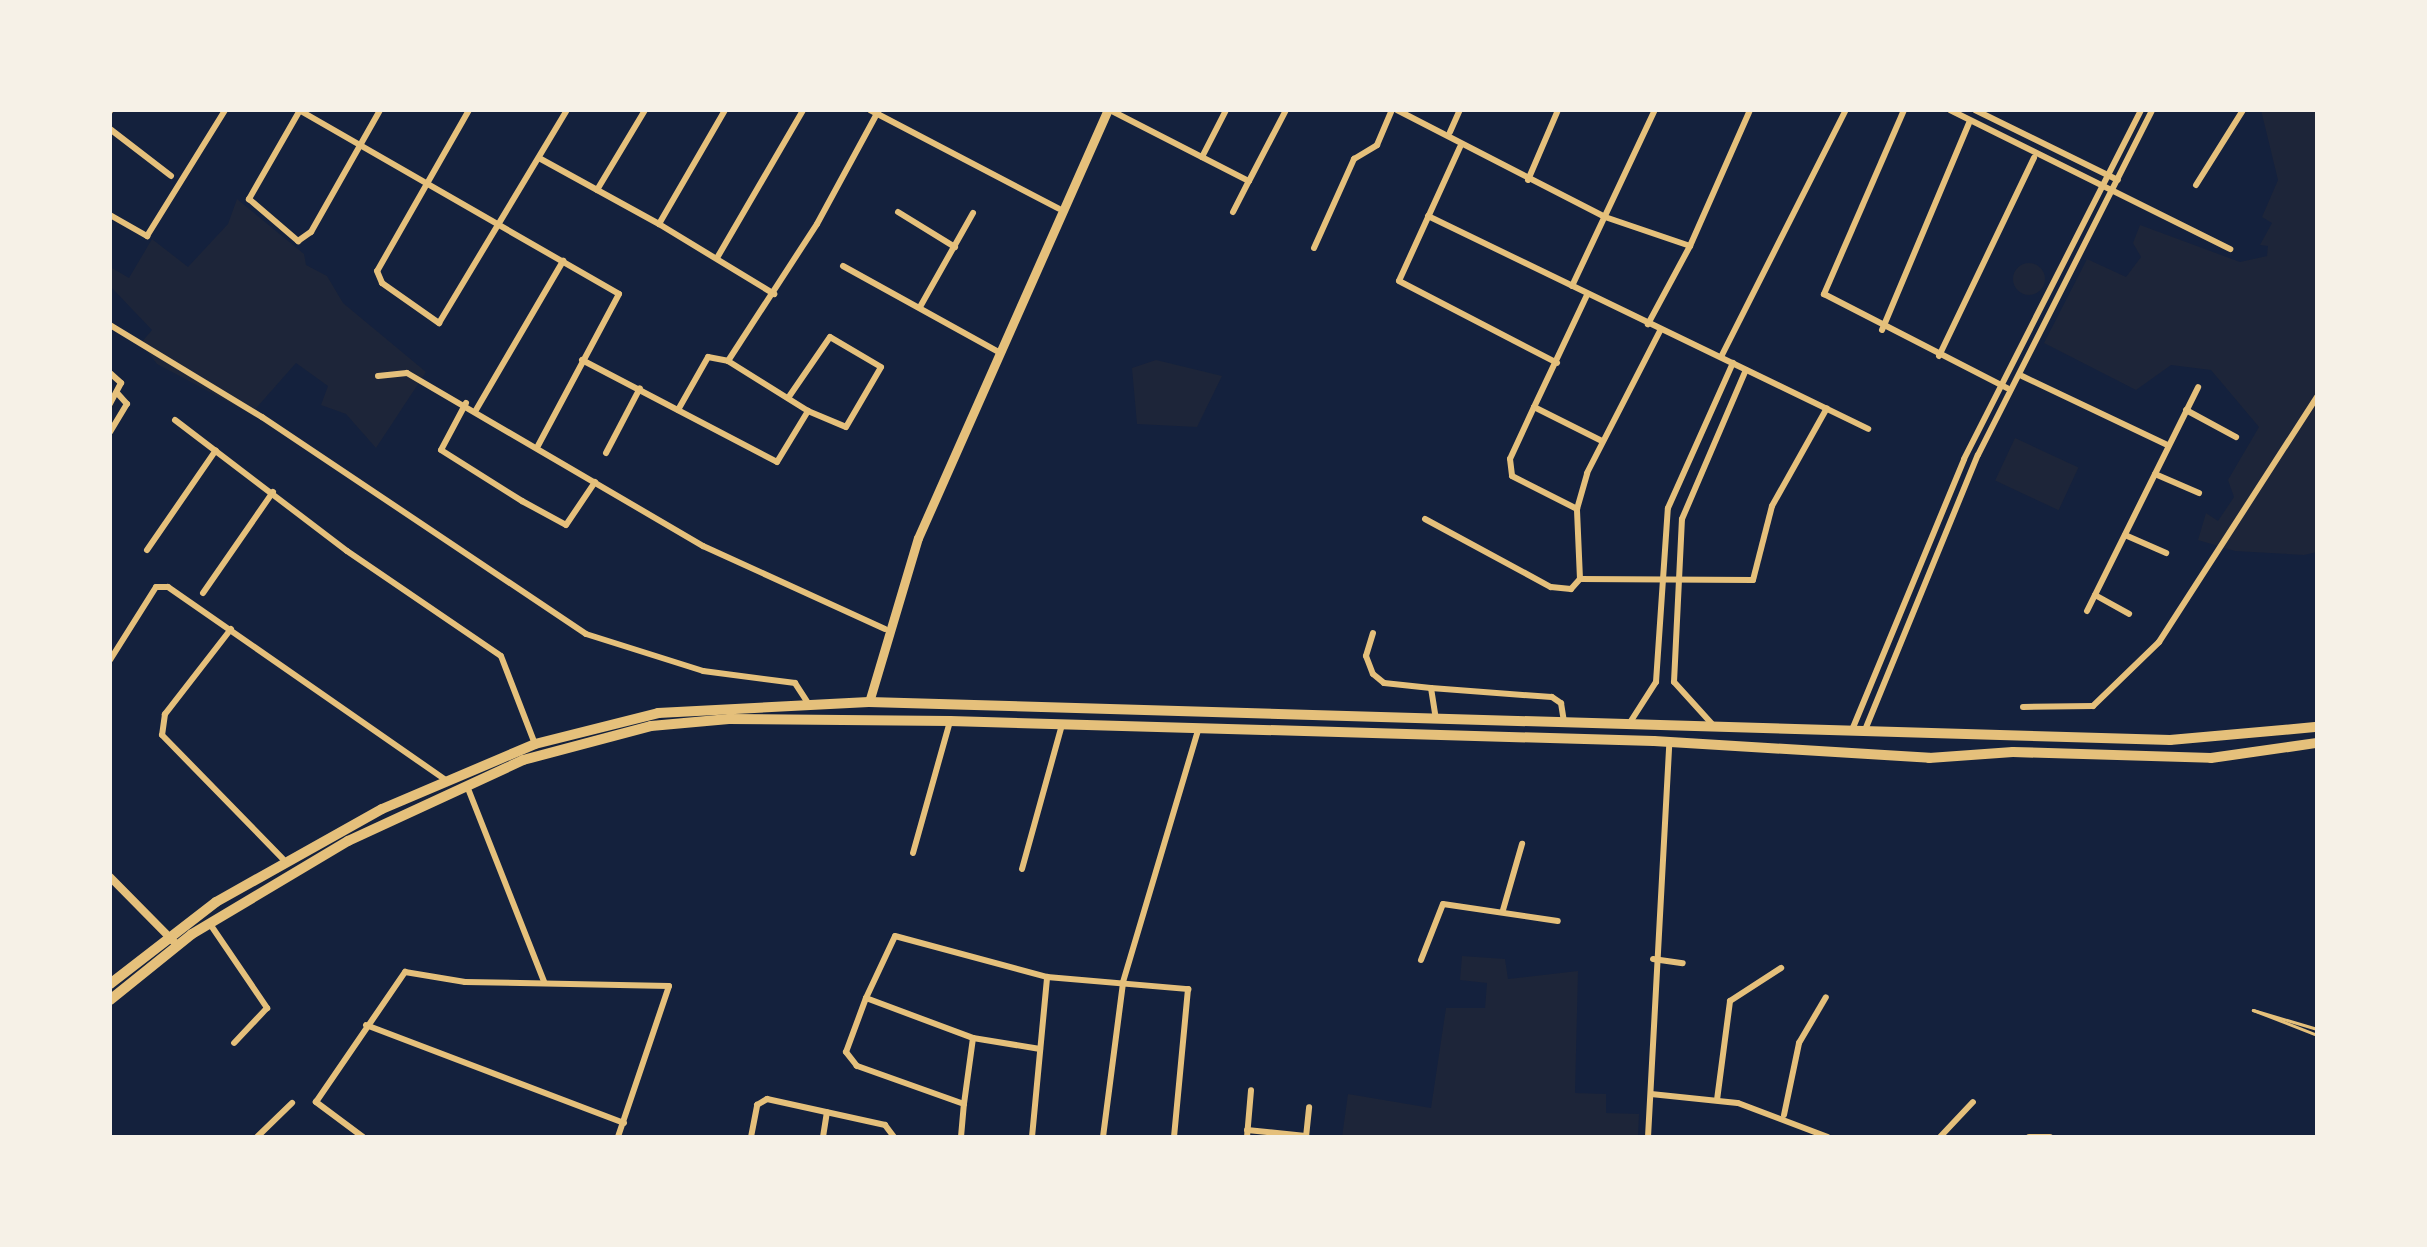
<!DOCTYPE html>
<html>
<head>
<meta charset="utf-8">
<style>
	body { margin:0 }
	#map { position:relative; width:2427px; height:1247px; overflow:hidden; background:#14213d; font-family:"Noto Sans",sans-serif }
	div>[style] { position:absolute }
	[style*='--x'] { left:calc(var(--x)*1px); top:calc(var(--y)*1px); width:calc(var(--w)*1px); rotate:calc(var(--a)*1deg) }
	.green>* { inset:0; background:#1d2539; transform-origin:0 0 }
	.round { border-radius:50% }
	.service>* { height:3px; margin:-1.5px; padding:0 1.5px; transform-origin:1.5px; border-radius:1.5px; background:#e5c07b }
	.minor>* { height:6px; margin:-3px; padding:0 3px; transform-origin:3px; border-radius:3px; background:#e5c07b }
	.tertiary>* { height:8px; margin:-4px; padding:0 4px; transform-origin:4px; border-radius:4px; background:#e5c07b }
	.secondary>* { height:9px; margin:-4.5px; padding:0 4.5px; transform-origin:4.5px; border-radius:4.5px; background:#e5c07b }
	.trunk>* { height:10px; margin:-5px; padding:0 5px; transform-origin:5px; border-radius:5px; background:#e5c07b }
	span { translate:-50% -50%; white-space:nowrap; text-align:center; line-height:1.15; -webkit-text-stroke:7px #f6f1e7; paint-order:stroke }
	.frame { position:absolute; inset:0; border:112px solid #f6f1e7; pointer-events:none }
</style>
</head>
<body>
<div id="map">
	<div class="green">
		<div style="clip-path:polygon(2261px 110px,2317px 110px,2317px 552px,2304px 555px,2235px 551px,2198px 540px,2206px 513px,2218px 521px,2234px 497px,2228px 480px,2259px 427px,2211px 370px,2171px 365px,2136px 390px,2044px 343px,2087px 259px,2126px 277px,2141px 257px,2133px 243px,2140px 225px,2240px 262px,2267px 256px,2268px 246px,2260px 245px,2272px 223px,2262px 217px,2278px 180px)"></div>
		<div style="clip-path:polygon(237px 199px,304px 254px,306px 265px,327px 276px,343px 303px,426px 372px,376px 448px,346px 414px,321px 405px,328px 386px,296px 363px,251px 414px,157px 364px,141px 343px,152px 330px,110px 286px,112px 268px,129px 278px,152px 239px,188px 267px,228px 224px)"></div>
		<div class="round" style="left:2013px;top:263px;width:32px;height:32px"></div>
		<div style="clip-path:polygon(1156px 360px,1222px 376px,1197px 427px,1137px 424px,1132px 368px)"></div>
		<div style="left:2015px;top:438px;width:70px;height:47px;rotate:25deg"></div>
		<div style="clip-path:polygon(1462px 956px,1505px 959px,1508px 979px,1578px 971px,1575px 1093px,1606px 1094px,1606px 1113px,1639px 1114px,1638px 1137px,1342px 1137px,1348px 1094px,1431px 1108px,1446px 1008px,1485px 1008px,1487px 983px,1460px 980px)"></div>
	</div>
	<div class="service">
		<div style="--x:2317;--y:1029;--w:67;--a:-163.5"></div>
		<div style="--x:2253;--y:1010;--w:69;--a:21.3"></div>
	</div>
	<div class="minor">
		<div style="--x:299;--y:110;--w:369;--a:29.9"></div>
		<div style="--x:619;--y:294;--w:172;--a:118.1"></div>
		<div style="--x:300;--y:110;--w:103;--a:119.8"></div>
		<div style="--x:249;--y:199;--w:65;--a:40.6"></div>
		<div style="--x:298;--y:241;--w:16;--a:-35"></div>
		<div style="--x:311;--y:232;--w:140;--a:-60.5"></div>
		<div style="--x:469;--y:110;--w:185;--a:119.7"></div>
		<div style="--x:377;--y:271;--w:13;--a:67"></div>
		<div style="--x:382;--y:283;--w:70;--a:35.1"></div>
		<div style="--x:439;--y:323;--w:249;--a:-59"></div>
		<div style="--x:870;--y:110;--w:213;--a:27.6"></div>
		<div style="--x:1110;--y:110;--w:156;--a:27.1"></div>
		<div style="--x:1249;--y:181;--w:80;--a:-62.5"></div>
		<div style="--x:1397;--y:110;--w:234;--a:27.2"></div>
		<div style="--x:1605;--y:217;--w:90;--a:18.8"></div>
		<div style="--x:1690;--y:246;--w:89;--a:118.3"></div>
		<div style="--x:1904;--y:110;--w:201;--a:113.5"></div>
		<div style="--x:1824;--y:294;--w:206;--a:27.2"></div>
		<div style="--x:1950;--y:110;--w:313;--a:26.4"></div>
		<div style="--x:1975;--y:110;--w:159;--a:26.1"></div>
		<div style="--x:110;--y:111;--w:1;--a:-90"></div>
		<div style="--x:110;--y:129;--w:77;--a:37.6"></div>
		<div style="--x:1450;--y:132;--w:24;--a:-66"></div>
		<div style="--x:1460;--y:147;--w:147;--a:114.5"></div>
		<div style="--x:1399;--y:281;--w:178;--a:27.4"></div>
		<div style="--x:1202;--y:157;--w:53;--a:-62.9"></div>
		<div style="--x:539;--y:158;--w:137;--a:28.8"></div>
		<div style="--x:659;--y:224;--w:132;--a:-59.9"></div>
		<div style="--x:1528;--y:180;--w:76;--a:-66.8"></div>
		<div style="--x:2196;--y:185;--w:89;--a:-57.9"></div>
		<div style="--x:597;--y:190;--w:93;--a:-59"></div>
		<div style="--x:898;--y:212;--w:67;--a:31.6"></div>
		<div style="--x:1233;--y:212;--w:35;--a:-63"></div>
		<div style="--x:110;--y:215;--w:43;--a:29.6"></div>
		<div style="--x:147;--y:236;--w:148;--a:-58.2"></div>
		<div style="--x:1428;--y:216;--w:489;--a:25.8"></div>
		<div style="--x:659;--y:224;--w:135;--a:31.3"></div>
		<div style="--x:1690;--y:246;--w:149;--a:-66.2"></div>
		<div style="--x:1314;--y:248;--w:98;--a:-65.8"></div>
		<div style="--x:1354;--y:159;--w:27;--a:-31"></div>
		<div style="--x:1377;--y:145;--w:38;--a:-67"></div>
		<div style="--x:717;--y:258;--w:171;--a:-59.8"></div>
		<div style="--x:843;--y:266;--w:178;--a:28.9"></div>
		<div style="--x:1572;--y:286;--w:195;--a:-64.8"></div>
		<div style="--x:1587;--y:295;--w:124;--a:115.3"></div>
		<div style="--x:1534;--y:407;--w:76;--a:26.6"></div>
		<div style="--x:920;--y:307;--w:108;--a:-60.6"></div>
		<div style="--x:110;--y:325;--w:178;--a:31.2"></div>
		<div style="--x:262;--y:417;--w:390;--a:33.8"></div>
		<div style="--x:586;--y:634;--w:123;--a:17.5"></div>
		<div style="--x:703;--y:671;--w:93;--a:7.4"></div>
		<div style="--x:795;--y:683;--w:24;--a:57"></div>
		<div style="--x:1882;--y:330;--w:227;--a:-67.2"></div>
		<div style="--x:1939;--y:356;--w:220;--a:-64.4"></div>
		<div style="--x:1721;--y:357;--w:277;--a:-63.2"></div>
		<div style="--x:582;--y:360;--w:220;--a:27.6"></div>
		<div style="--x:777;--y:462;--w:60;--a:-58.7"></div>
		<div style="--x:728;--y:361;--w:163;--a:-57"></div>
		<div style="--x:817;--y:224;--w:130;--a:-61.5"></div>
		<div style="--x:110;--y:373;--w:15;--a:42"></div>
		<div style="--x:121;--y:383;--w:24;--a:118"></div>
		<div style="--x:378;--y:376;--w:29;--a:-6"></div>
		<div style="--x:407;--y:373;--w:343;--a:30.3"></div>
		<div style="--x:703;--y:546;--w:200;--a:24.5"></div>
		<div style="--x:2022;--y:376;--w:161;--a:25.4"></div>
		<div style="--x:466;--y:403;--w:53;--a:118"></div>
		<div style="--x:441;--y:450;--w:96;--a:32.2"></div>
		<div style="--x:522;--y:501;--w:50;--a:28.6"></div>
		<div style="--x:566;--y:525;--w:52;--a:-56"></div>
		<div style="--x:1534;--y:407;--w:57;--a:114.8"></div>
		<div style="--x:1510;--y:459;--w:17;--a:83"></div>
		<div style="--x:1512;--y:476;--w:73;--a:26.9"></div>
		<div style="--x:476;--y:410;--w:173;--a:-59.7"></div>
		<div style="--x:678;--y:410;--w:61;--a:-60.5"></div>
		<div style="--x:708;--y:357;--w:20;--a:11"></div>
		<div style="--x:728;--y:361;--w:94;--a:32"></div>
		<div style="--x:808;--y:411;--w:41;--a:22.8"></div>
		<div style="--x:846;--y:427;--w:69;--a:-59.7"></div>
		<div style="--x:881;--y:367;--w:59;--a:-149.5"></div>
		<div style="--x:830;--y:337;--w:74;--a:124.5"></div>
		<div style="--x:2186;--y:410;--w:57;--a:28.4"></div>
		<div style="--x:175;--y:420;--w:216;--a:37.3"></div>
		<div style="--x:347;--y:551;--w:186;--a:34.3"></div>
		<div style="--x:501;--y:656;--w:94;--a:68.9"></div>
		<div style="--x:110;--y:432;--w:33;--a:-59"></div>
		<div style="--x:127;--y:404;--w:15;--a:-132"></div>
		<div style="--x:606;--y:453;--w:73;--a:-62.4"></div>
		<div style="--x:2155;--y:474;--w:48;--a:23.4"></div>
		<div style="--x:1425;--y:519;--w:143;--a:28.4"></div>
		<div style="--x:1551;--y:587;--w:20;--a:6"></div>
		<div style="--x:1571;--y:589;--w:13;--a:-48"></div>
		<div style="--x:1580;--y:579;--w:70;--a:-92.5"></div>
		<div style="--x:1577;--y:509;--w:37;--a:-74"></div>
		<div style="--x:1587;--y:473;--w:160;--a:-62.8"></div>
		<div style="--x:2125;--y:535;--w:45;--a:23.7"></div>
		<div style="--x:147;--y:550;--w:121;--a:-55.4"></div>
		<div style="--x:1580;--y:579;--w:173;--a:0.3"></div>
		<div style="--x:1753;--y:580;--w:76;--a:-75.6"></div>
		<div style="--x:1772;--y:506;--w:112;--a:-60.7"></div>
		<div style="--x:203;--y:593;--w:123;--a:-55.3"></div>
		<div style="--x:2095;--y:595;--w:39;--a:29"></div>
		<div style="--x:2087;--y:611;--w:250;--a:-63.6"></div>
		<div style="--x:231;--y:629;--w:108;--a:127.8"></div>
		<div style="--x:165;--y:714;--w:21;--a:98"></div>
		<div style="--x:162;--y:735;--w:173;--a:45.7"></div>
		<div style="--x:1373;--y:633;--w:24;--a:107"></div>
		<div style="--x:1366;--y:656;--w:19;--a:69"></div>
		<div style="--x:1373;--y:674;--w:14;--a:39"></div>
		<div style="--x:1384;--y:683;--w:47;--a:6.1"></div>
		<div style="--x:1431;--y:688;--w:30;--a:81"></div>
		<div style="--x:110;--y:660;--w:86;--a:-57.8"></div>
		<div style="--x:156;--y:587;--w:12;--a:0"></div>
		<div style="--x:168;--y:587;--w:338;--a:34.8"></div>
		<div style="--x:1431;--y:688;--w:121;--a:4.3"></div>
		<div style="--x:1552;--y:697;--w:11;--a:34"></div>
		<div style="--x:1561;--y:703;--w:19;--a:81"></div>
		<div style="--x:2023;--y:707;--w:70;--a:-0.8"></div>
		<div style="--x:2093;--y:706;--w:92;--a:-44.1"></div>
		<div style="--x:2159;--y:642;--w:292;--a:-57.2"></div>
		<div style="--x:1629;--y:724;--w:50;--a:-57.3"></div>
		<div style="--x:1656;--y:682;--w:174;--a:-86.1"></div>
		<div style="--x:1668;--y:508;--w:159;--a:-65.9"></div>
		<div style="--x:1713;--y:725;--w:58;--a:-132.2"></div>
		<div style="--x:1674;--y:682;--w:163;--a:-87.2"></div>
		<div style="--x:1682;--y:519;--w:162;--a:-66.8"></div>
		<div style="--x:1852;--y:730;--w:293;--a:-67.5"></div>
		<div style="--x:1964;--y:459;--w:391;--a:-63.1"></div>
		<div style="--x:1865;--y:730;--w:297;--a:-67.7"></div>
		<div style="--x:1978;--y:455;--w:386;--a:-63.2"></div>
		<div style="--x:467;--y:786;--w:210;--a:68.5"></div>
		<div style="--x:913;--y:853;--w:137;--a:-74.3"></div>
		<div style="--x:1022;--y:869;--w:149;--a:-74.5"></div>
		<div style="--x:1503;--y:910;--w:69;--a:-73.9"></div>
		<div style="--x:210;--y:924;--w:102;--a:55.8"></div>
		<div style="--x:267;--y:1008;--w:48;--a:133.3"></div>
		<div style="--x:1653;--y:959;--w:30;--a:8"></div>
		<div style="--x:1421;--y:960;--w:60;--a:-68.6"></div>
		<div style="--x:1443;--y:904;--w:116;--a:8.4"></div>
		<div style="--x:866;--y:998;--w:68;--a:-64.9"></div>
		<div style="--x:895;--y:936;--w:157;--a:15.1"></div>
		<div style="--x:1047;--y:977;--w:142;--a:4.9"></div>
		<div style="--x:1188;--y:989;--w:149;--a:95.4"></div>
		<div style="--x:366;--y:1025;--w:276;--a:20.8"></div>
		<div style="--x:973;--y:1038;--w:67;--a:97.8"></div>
		<div style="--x:964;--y:1104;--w:114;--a:-160.4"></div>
		<div style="--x:857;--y:1066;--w:18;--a:-128"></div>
		<div style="--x:846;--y:1052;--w:58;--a:-69.7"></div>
		<div style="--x:866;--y:998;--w:114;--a:20.5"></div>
		<div style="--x:973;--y:1038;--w:68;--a:9.3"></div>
		<div style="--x:1651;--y:1094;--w:87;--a:5.9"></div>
		<div style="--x:1738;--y:1103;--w:96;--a:20.7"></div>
		<div style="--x:1717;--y:1100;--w:100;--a:-82.5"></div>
		<div style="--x:1730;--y:1001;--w:61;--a:-32.9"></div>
		<div style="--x:1784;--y:1115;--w:74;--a:-78.2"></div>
		<div style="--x:1799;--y:1043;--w:53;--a:-59.6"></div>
		<div style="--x:1247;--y:1130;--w:59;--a:5.8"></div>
		<div style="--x:257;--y:1137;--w:49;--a:-44.2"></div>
		<div style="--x:363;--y:1137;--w:59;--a:-143.3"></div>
		<div style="--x:316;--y:1102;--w:158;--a:-55.6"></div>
		<div style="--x:405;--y:972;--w:61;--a:9.5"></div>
		<div style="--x:465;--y:982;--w:204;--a:1.1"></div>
		<div style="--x:669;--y:986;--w:159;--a:108.7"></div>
		<div style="--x:751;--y:1137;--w:33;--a:-79"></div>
		<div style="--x:757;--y:1105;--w:12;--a:-31"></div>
		<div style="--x:767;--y:1099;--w:121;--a:12.4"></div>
		<div style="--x:885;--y:1125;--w:15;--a:53"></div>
		<div style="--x:823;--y:1137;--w:25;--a:-81"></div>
		<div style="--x:961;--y:1137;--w:33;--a:-85"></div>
		<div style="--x:1032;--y:1137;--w:161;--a:-84.6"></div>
		<div style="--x:1103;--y:1137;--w:156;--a:-82.6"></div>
		<div style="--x:1123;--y:982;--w:262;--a:-73.4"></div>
		<div style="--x:1247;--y:1137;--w:47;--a:-85.1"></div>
		<div style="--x:1306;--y:1137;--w:30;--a:-84"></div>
		<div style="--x:1648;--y:1137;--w:391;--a:-86.9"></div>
		<div style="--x:1940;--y:1137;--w:48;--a:-46.7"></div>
		<div style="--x:2029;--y:1137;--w:21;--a:0"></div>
	</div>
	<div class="tertiary">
		<div style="--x:110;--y:877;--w:91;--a:45.4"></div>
	</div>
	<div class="secondary">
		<div style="--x:869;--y:702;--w:171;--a:-73.4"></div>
		<div style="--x:918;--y:538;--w:468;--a:-66.1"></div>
	</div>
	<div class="trunk">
		<div style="--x:110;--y:984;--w:134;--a:-37.7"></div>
		<div style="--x:216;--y:902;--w:190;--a:-29.3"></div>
		<div style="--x:382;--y:809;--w:166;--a:-23"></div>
		<div style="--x:535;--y:744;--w:127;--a:-14.1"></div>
		<div style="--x:658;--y:713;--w:211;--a:-3"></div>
		<div style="--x:869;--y:702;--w:1302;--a:1.67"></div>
		<div style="--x:2170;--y:740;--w:148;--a:-5.1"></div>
		<div style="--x:110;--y:1000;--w:105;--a:-38.8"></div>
		<div style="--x:192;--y:934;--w:182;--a:-30.8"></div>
		<div style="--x:348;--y:841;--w:193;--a:-24.8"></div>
		<div style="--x:523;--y:760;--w:132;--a:-14.9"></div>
		<div style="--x:651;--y:726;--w:78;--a:-5.1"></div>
		<div style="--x:729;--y:719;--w:221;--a:0.5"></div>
		<div style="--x:950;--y:721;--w:704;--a:1.63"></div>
		<div style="--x:1654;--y:741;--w:276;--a:3.5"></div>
		<div style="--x:1929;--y:758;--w:84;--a:-4.1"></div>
		<div style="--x:2013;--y:752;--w:198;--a:1.7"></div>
		<div style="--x:2211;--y:758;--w:107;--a:-8.1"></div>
	</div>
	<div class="frame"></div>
</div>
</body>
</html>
